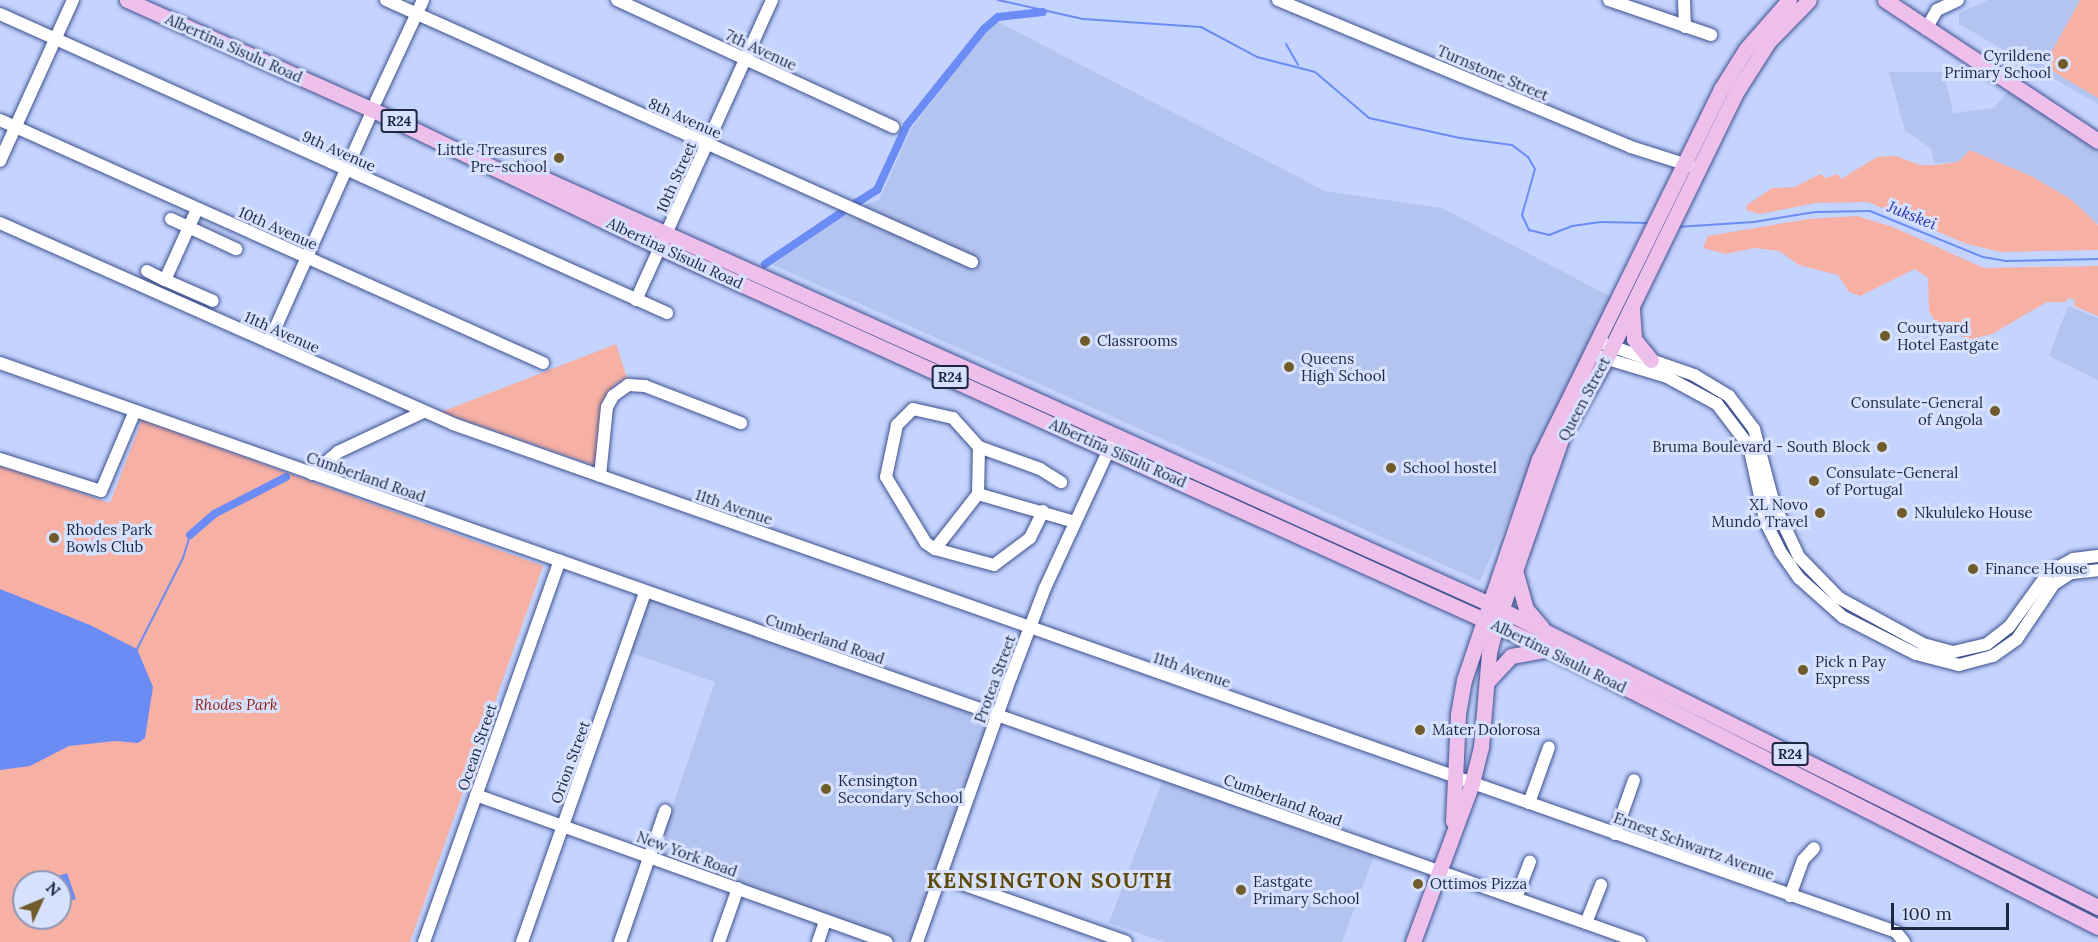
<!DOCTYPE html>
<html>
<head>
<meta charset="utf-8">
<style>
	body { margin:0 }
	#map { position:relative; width:2098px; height:942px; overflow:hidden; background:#c4d4fe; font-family:Lora,serif }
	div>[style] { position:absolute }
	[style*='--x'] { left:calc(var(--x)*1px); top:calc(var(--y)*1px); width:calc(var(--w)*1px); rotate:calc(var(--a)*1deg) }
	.built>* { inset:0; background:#b4c4f1 }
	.green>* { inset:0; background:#f6b0a4 }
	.water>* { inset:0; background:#6c8cf5 }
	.stream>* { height:2px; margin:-1px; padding:0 1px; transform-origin:1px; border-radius:1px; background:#6c8cf5 }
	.canal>* { height:8px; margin:-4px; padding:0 4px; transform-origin:4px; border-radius:4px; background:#6c8cf5 }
	.roads { filter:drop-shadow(0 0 2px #3f518e) drop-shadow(0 0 2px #3f518e) }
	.minor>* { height:12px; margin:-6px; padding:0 6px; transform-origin:6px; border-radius:6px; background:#fff }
	.major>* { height:15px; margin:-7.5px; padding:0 7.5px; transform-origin:7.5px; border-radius:7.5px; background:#eebfeb }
	.dots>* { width:16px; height:16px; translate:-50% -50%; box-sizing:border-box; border:3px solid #d7e1fe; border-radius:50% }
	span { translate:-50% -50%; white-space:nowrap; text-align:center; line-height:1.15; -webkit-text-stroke:6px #d7e1fe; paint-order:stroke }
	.shield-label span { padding:2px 4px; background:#d7e1fe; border:2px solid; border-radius:4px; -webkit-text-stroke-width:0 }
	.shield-label { font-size:14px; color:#1f2842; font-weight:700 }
	.street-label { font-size:15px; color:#1f2842 }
	.poi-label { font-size:15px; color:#1f2842 }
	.right { translate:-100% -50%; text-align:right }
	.left { translate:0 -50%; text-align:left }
	.park-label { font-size:15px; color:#932018; font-style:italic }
	.water-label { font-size:16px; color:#2739b2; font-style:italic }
	.district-label { font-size:21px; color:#604c0e; font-weight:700; letter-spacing:1.5px }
	.north { position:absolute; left:12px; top:870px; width:60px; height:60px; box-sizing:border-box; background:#d7e1fe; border:2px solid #8d97b3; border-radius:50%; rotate:46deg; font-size:16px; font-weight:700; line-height:24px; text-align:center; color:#1f2842 }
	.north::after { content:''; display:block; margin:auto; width:21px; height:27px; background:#6f5c2a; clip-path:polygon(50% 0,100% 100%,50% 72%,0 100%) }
	.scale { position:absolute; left:1891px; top:903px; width:118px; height:27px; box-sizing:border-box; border:3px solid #1f2842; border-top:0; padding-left:8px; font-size:18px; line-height:21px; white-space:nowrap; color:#1f2842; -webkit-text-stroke:4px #d7e1fe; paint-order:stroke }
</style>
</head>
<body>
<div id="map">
	<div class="built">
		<div style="clip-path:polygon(1988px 0,2098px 0,2098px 104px,1959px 24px,1959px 13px)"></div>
		<div style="clip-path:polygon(994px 20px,1325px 191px,1442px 208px,1611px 297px,1480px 581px,771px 264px,843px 215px,857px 221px,865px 205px,879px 200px,911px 129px)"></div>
		<div style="clip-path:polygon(1889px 72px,1944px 72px,1953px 113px,1994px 108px,2009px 90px,2098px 150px,2098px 224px,2072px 200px,2033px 177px,1970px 151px,1958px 162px,1934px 163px,1931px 148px,1905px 131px)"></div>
		<div style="clip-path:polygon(2068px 306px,2098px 318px,2098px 380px,2049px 356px)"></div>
		<div style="clip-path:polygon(651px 596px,999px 716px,917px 942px,877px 942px,654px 861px,715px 682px,625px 651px)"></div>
		<div style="clip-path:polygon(1163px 779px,1374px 856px,1342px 942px,1165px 942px,1109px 923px)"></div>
	</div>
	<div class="green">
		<div style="clip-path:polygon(2080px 0,2098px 0,2098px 98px,2044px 66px)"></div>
		<div style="clip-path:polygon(1970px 150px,2033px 177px,2072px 200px,2098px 225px,2098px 250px,2001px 252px,1967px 244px,1868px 202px,1815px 203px,1760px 214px,1746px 210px,1747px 205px,1772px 188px,1795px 187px,1820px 174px,1826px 178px,1838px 174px,1841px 179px,1877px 157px,1896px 156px,1920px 165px,1934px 165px,1958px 162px)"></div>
		<div style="clip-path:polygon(1857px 216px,1893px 227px,1984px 268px,2098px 266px,2098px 316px,2074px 306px,2075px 300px,2068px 298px,2066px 302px,2047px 302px,1992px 334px,1967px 340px,1935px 321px,1929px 311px,1928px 278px,1915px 269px,1860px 296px,1849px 292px,1838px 275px,1799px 265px,1779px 251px,1754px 248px,1726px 254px,1703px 248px,1708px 236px,1808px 219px)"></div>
		<div style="clip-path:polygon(616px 344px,627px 378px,615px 384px,603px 401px,596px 466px,441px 412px)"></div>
		<div style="clip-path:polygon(evenodd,142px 420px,543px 566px,410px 942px,0 942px,0 466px,110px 503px,142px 420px,24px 882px,60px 882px,60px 918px,24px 918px,24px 882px)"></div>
	</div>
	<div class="water">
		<div style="clip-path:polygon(0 589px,90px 625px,137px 649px,153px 687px,145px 738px,138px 743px,115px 741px,69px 746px,30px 766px,0 770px)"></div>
		<div style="clip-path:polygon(67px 873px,76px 899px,60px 905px,60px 882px,42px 882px)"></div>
	</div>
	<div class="stream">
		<div style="--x:998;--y:0;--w:87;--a:12.6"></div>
		<div style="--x:1083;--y:19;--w:118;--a:3.9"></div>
		<div style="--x:1201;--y:27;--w:64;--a:28.2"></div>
		<div style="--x:1257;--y:57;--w:60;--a:14.5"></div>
		<div style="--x:1315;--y:72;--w:71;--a:40.4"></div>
		<div style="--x:1369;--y:118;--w:93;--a:12.4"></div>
		<div style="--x:1460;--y:138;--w:52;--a:7.7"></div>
		<div style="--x:1512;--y:145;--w:20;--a:37"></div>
		<div style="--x:1528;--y:157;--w:14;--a:60"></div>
		<div style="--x:1535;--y:169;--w:48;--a:105.8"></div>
		<div style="--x:1522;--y:215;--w:17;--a:65"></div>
		<div style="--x:1529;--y:230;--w:21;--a:14"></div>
		<div style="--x:1549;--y:235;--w:25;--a:-21"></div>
		<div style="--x:1572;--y:226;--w:29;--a:-8"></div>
		<div style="--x:1601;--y:222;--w:46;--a:1.2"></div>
		<div style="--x:1286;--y:44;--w:24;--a:60"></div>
		<div style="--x:1677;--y:227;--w:77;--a:-3.7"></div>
		<div style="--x:1754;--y:222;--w:62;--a:-9.3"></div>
		<div style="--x:1815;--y:212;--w:55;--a:-1"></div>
		<div style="--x:1870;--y:211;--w:122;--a:22.2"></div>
		<div style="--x:1983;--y:257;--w:22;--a:10"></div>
		<div style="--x:2005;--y:261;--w:93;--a:-1.2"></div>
		<div style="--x:137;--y:649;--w:102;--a:-63.2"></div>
		<div style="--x:183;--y:558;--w:24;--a:-73"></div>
	</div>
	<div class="canal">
		<div style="--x:856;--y:203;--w:25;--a:-32"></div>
		<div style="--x:877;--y:190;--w:72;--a:-65.2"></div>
		<div style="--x:907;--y:125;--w:123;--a:-51.3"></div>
		<div style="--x:984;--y:29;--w:18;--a:-41"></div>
		<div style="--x:998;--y:17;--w:45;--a:-6.3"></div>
		<div style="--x:765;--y:264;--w:92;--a:-33.9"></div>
		<div style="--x:190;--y:535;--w:32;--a:-41"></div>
		<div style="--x:214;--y:514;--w:81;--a:-27.2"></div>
	</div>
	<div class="roads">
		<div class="minor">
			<div style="--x:386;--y:0;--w:642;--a:24.09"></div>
			<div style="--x:617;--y:0;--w:304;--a:24.7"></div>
			<div style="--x:1278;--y:0;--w:382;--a:22.6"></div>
			<div style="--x:1631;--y:147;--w:63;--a:17.6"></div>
			<div style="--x:1609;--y:0;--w:108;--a:18.9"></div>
			<div style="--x:1684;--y:0;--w:27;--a:88"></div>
			<div style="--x:0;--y:14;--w:731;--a:24.15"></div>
			<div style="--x:1926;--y:29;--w:22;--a:-60"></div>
			<div style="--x:1937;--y:10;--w:23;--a:-25"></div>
			<div style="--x:376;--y:101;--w:111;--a:-65"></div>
			<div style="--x:0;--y:120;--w:595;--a:24.11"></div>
			<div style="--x:0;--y:161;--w:177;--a:-65.6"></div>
			<div style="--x:171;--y:219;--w:72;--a:24.8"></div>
			<div style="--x:0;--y:223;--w:496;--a:23.9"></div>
			<div style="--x:453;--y:424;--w:1530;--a:19.39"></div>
			<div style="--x:1896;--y:932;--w:13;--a:51"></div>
			<div style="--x:147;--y:271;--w:20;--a:27"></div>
			<div style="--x:165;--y:280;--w:78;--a:-65.7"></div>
			<div style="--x:165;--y:280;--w:52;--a:23.6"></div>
			<div style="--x:636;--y:300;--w:329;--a:-65.6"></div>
			<div style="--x:269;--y:342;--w:254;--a:-65.9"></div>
			<div style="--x:1605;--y:344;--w:94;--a:19.2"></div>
			<div style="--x:1694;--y:375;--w:41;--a:31"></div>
			<div style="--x:1729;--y:396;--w:41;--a:52.9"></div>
			<div style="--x:1754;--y:429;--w:78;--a:75.1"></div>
			<div style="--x:1774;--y:504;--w:59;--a:64.7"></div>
			<div style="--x:1799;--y:557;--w:57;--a:45.7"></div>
			<div style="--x:1839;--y:598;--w:96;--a:28.7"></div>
			<div style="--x:1923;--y:644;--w:31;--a:15"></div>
			<div style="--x:1953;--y:652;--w:35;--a:-13"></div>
			<div style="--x:1987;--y:644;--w:28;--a:-38"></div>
			<div style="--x:2009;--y:627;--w:68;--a:-54"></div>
			<div style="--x:2049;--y:572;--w:27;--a:-28"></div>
			<div style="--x:2073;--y:559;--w:25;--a:-7"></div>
			<div style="--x:1591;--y:354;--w:79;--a:16.8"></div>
			<div style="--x:1667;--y:377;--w:57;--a:28.4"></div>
			<div style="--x:1717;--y:404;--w:53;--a:52.7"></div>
			<div style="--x:1749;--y:446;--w:79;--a:77.6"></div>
			<div style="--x:1766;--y:523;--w:31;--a:63"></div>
			<div style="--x:1780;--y:551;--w:33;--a:55"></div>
			<div style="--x:1799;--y:578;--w:59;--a:41.6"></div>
			<div style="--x:1843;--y:617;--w:82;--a:26.9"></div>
			<div style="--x:1916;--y:654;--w:44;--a:14.3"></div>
			<div style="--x:1959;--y:665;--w:35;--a:-15"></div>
			<div style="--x:1993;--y:656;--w:29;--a:-35"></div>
			<div style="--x:2017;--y:639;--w:66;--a:-56.1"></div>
			<div style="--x:2054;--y:584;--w:20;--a:-33"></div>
			<div style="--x:2071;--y:573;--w:27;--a:-6"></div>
			<div style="--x:0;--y:363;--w:1739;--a:19.45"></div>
			<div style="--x:979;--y:447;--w:65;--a:19.8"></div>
			<div style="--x:1040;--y:469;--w:25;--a:32"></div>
			<div style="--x:0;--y:459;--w:106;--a:17.6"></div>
			<div style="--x:101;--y:491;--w:87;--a:-67"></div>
			<div style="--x:312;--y:474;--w:34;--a:-40"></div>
			<div style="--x:338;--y:452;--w:94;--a:-25.2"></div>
			<div style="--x:600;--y:476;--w:69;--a:-84.2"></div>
			<div style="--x:607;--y:407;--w:13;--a:-61"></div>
			<div style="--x:613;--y:396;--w:19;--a:-36"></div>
			<div style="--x:628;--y:385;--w:17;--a:3"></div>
			<div style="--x:645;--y:386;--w:103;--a:21.1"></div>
			<div style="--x:978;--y:494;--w:101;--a:16.1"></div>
			<div style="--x:935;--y:549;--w:70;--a:-52"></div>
			<div style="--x:978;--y:494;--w:47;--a:-88.8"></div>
			<div style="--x:979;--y:447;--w:39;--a:-132"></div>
			<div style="--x:953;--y:418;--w:41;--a:-167.3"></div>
			<div style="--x:913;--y:409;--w:23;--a:135"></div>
			<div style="--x:897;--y:425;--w:53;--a:101.9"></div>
			<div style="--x:886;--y:477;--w:77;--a:58.8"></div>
			<div style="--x:926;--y:543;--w:11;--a:34"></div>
			<div style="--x:935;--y:549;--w:61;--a:15.2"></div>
			<div style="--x:994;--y:565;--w:45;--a:-36.9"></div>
			<div style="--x:1030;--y:538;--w:30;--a:-64"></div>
			<div style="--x:476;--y:795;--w:436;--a:19.7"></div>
			<div style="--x:1529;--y:803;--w:59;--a:-70.3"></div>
			<div style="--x:1615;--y:834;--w:57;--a:-70.6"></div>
			<div style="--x:940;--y:876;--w:197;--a:19.5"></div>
			<div style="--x:1790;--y:896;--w:38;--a:-70"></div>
			<div style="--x:1803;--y:860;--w:16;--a:-47"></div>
			<div style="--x:1516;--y:898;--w:39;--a:-69"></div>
			<div style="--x:1586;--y:923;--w:41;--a:-68.5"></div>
			<div style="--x:424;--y:942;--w:405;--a:-70.4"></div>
			<div style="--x:522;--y:942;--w:371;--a:-70.6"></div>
			<div style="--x:620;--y:942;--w:139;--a:-71"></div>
			<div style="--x:719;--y:942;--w:57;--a:-70.6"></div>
			<div style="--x:818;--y:942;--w:21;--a:-71"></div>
			<div style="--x:917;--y:942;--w:281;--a:-70.5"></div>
			<div style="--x:1011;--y:677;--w:95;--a:-69.1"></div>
			<div style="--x:1045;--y:588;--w:160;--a:-65.2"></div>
		</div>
		<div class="major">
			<div style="--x:127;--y:0;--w:269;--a:24.1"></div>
			<div style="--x:373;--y:110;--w:319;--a:25.6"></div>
			<div style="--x:661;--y:248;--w:977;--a:24.31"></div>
			<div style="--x:1551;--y:650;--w:613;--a:26.86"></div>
			<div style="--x:1885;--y:0;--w:255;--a:33.5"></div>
			<div style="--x:527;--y:171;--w:1054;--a:24.21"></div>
			<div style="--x:1488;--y:603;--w:682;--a:26.49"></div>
			<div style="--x:1632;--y:309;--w:30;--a:86"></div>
			<div style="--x:1634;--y:339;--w:27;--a:51"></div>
			<div style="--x:1515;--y:570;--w:41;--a:74.2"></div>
			<div style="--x:1526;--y:609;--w:23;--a:49"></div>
			<div style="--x:1487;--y:682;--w:35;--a:-47"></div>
			<div style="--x:1511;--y:656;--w:35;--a:-10"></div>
			<div style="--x:1453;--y:821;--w:107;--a:-87.3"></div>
			<div style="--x:1458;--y:714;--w:35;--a:-80"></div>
			<div style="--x:1464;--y:680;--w:233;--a:-71.3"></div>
			<div style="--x:1539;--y:459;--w:412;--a:-63.8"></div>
			<div style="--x:1721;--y:89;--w:47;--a:-58"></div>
			<div style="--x:1746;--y:49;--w:65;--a:-48.7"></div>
			<div style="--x:1413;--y:942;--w:170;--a:-69.6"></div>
			<div style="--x:1472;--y:783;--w:37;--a:-76"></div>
			<div style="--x:1481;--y:747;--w:94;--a:-85.1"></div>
			<div style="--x:1489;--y:653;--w:29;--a:-76"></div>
			<div style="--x:1496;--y:625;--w:202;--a:-70.7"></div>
			<div style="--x:1563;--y:434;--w:86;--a:-60.2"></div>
			<div style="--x:1606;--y:359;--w:298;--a:-64"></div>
			<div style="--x:1737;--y:91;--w:59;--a:-57.4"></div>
			<div style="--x:1769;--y:41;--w:57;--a:-45.7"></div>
		</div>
	</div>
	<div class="dots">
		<div style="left:2063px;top:64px;background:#6f5c2a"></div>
		<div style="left:559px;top:158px;background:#6f5c2a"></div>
		<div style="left:1885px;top:336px;background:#6f5c2a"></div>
		<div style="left:1085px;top:341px;background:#6f5c2a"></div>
		<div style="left:1289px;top:367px;background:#6f5c2a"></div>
		<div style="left:1995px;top:411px;background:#6f5c2a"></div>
		<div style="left:1882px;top:447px;background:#6f5c2a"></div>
		<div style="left:1391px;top:468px;background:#6f5c2a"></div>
		<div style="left:1814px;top:481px;background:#6f5c2a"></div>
		<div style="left:1820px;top:513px;background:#6f5c2a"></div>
		<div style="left:1902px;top:513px;background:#6f5c2a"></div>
		<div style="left:54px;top:538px;background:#6f5c2a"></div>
		<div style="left:1973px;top:569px;background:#6f5c2a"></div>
		<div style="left:1803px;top:670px;background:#6f5c2a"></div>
		<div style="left:1420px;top:730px;background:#6f5c2a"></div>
		<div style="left:826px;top:789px;background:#6f5c2a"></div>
		<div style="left:1418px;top:884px;background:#6f5c2a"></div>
		<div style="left:1241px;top:890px;background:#6f5c2a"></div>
	</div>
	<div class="shield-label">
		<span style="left:399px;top:121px">R24</span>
		<span style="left:950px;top:377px">R24</span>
		<span style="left:1790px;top:754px">R24</span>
	</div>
	<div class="street-label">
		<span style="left:234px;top:48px;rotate:24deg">Albertina Sisulu Road</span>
		<span style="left:761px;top:50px;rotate:25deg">7th Avenue</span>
		<span style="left:1493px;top:73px;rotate:23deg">Turnstone Street</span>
		<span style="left:685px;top:118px;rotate:24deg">8th Avenue</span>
		<span style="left:339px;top:151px;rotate:24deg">9th Avenue</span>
		<span style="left:676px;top:177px;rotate:-66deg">10th Street</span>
		<span style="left:278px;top:228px;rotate:24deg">10th Avenue</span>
		<span style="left:675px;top:253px;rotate:25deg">Albertina Sisulu Road</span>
		<span style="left:282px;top:332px;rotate:24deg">11th Avenue</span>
		<span style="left:1584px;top:399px;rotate:-62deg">Queen Street</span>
		<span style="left:1118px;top:453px;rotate:24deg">Albertina Sisulu Road</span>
		<span style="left:366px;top:477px;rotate:19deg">Cumberland Road</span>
		<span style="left:734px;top:507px;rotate:19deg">11th Avenue</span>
		<span style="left:825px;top:639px;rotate:19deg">Cumberland Road</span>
		<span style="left:1559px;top:656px;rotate:26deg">Albertina Sisulu Road</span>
		<span style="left:1192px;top:670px;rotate:19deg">11th Avenue</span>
		<span style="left:995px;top:679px;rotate:-70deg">Protea Street</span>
		<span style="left:477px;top:747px;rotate:-71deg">Ocean Street</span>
		<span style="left:570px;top:762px;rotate:-70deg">Orion Street</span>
		<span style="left:1283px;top:800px;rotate:20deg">Cumberland Road</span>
		<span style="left:1694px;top:846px;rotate:20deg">Ernest Schwartz Avenue</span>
		<span style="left:687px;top:854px;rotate:20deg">New York Road</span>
	</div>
	<div class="poi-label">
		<span class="right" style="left:2051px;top:64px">Cyrildene<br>Primary School</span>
		<span class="right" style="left:547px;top:158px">Little Treasures<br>Pre-school</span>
		<span class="left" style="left:1897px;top:336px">Courtyard<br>Hotel Eastgate</span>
		<span class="left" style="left:1097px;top:341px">Classrooms</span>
		<span class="left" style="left:1301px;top:367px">Queens<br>High School</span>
		<span class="right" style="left:1983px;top:411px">Consulate-General<br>of Angola</span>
		<span class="right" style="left:1870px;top:447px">Bruma Boulevard - South Block</span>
		<span class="left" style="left:1403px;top:468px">School hostel</span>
		<span class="left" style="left:1826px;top:481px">Consulate-General<br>of Portugal</span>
		<span class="right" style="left:1808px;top:513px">XL Novo<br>Mundo Travel</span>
		<span class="left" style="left:1914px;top:513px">Nkululeko House</span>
		<span class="left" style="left:66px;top:538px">Rhodes Park<br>Bowls Club</span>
		<span class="left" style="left:1985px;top:569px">Finance House</span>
		<span class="left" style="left:1815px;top:670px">Pick n Pay<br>Express</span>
		<span class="left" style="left:1432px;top:730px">Mater Dolorosa</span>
		<span class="left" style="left:838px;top:789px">Kensington<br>Secondary School</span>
		<span class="left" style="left:1253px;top:890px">Eastgate<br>Primary School</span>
		<span class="left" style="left:1430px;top:884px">Ottimos Pizza</span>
	</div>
	<div class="park-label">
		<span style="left:236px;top:705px">Rhodes Park</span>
	</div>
	<div class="water-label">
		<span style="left:1912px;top:215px;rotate:22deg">Jukskei</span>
	</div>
	<div class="district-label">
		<span style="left:1050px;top:881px">KENSINGTON SOUTH</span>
	</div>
	<div class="north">N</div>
	<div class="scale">100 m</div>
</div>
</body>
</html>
